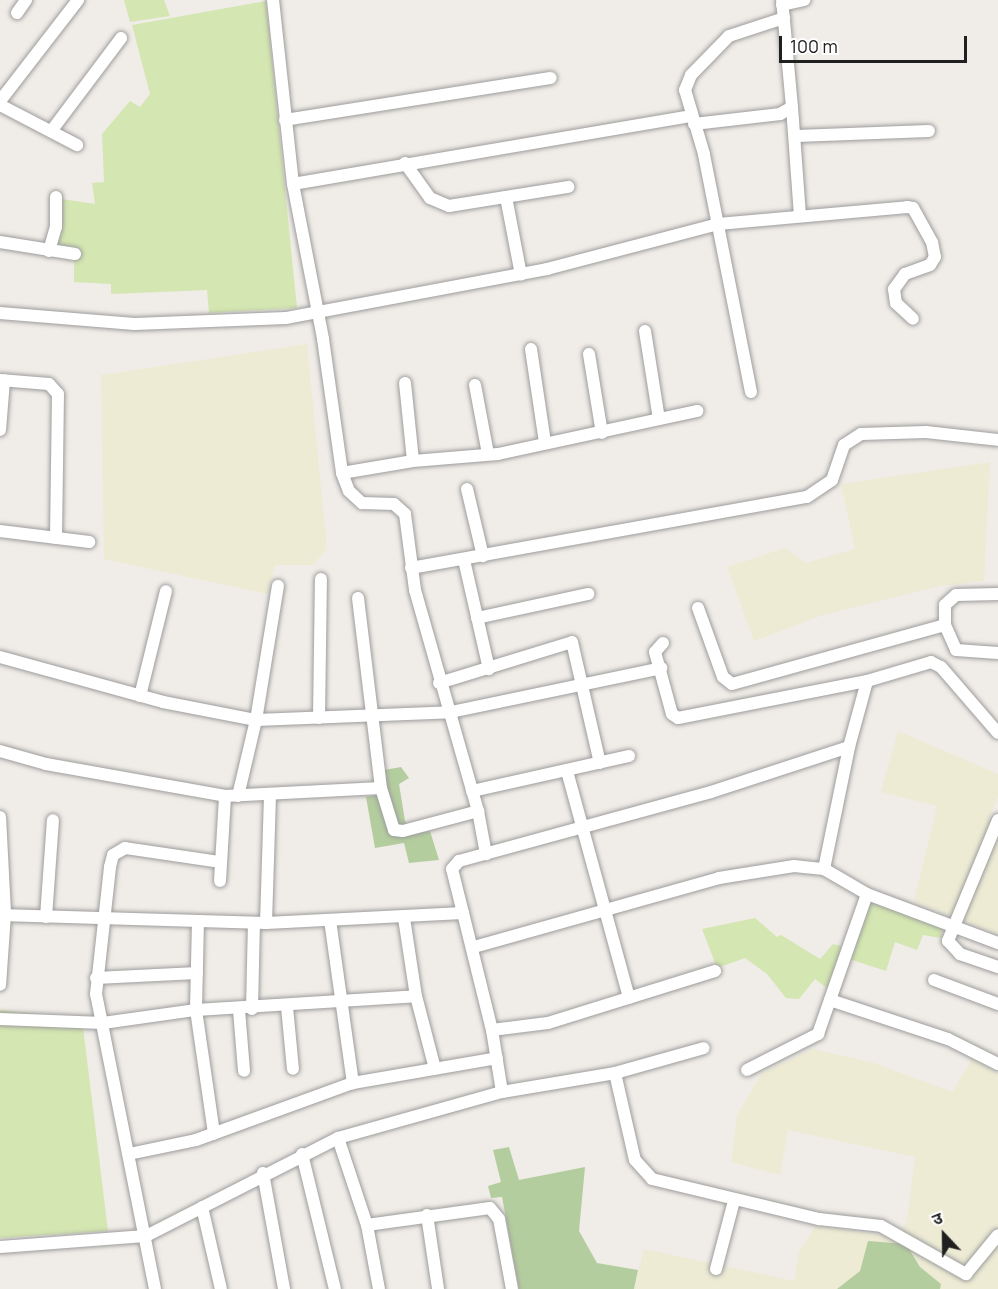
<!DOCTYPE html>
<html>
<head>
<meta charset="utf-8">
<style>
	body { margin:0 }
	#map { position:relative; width:998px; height:1289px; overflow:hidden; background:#f0ece7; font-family:Manrope,"Noto Sans Devanagari",sans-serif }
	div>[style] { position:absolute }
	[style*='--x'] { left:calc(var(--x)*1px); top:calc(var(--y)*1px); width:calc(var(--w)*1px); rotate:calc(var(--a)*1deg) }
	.farmland>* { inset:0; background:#edebd4 }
	.grass>* { inset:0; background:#d4e6b1 }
	.forest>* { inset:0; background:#b4cd9f }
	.roads { filter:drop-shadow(0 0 2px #9d9d9d) drop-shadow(0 0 2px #9d9d9d) }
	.street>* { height:12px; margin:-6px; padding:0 6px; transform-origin:6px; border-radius:6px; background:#fff }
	span { translate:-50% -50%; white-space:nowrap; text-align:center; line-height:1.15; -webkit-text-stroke:4.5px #fff; paint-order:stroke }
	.north { position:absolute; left:914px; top:1205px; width:60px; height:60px; -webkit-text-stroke:4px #fff; paint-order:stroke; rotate:338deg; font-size:16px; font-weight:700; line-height:24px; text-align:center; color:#202020 }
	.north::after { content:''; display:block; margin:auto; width:21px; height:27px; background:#202020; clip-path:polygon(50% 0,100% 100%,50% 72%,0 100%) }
	.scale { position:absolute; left:779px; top:36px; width:188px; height:27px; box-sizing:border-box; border:3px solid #202020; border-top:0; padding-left:8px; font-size:18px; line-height:21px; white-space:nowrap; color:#202020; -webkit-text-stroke:4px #fff; paint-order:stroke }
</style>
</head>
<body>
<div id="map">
	<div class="farmland">
		<div style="clip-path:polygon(307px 344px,327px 549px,313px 565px,275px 565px,268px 594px,104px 559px,101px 375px)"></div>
		<div style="clip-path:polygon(990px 462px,984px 581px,940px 586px,823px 615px,754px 641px,727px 567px,785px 548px,806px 563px,855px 549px,841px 484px)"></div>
		<div style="clip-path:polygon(898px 731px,998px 774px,998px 797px,989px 819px,998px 822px,998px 934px,914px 902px,937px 806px,881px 792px)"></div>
		<div style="clip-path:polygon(813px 1049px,874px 1063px,952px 1092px,972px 1059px,998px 1073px,998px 1289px,634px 1289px,644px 1249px,794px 1281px,799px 1252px,816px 1226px,897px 1237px,907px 1221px,915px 1157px,788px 1130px,780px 1175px,731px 1162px,737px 1115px,762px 1073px)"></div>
	</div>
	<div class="grass">
		<div style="clip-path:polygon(124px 0,164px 0,170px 16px,130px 22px)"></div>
		<div style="clip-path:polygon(266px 1px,297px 308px,209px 313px,207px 290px,111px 294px,111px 284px,74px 282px,74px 247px,57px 246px,62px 199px,95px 204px,92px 183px,104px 182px,102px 134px,130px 101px,140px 107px,150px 94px,132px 25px)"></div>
		<div style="clip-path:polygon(869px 900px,942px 926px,941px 938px,923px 935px,917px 950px,895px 942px,886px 971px,840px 956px,827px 988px,815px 979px,799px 999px,786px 998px,767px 974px,745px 958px,717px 968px,702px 929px,755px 918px,777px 937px,781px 935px,820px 959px,833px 944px,853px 949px)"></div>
		<div style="clip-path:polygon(0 1010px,82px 1019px,108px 1231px,0 1238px)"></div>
	</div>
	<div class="forest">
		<div style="clip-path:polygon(401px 767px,409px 778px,399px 784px,405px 821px,415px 833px,430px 831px,439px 860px,409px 863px,404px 843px,375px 848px,366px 797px,386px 793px,384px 770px)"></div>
		<div style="clip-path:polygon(509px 1147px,519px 1180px,585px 1167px,579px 1231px,597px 1263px,638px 1270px,634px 1289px,519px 1289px,502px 1197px,491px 1198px,488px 1186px,501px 1182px,493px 1150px)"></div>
		<div style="clip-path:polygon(868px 1241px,906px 1244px,920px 1267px,941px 1284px,940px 1289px,837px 1289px,860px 1271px)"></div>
	</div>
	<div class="roads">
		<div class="street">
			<div style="--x:273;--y:0;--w:185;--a:83.8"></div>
			<div style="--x:293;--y:184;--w:158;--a:79"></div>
			<div style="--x:323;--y:339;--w:135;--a:81.9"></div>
			<div style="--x:342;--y:473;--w:19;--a:69"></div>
			<div style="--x:349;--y:491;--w:18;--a:43"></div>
			<div style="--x:362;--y:503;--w:32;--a:2"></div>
			<div style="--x:394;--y:504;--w:15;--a:42"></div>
			<div style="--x:405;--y:514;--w:77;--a:82.5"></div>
			<div style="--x:415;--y:590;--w:230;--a:74.1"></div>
			<div style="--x:478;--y:811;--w:44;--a:79.5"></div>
			<div style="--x:782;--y:5;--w:23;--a:-13"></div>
			<div style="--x:17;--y:13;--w:16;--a:-55"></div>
			<div style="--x:0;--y:101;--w:128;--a:-52.3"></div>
			<div style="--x:0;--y:105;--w:87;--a:27.5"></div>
			<div style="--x:792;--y:107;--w:109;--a:85.8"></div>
			<div style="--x:285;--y:120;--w:269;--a:-9"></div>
			<div style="--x:694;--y:124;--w:87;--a:-6.6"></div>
			<div style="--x:780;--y:114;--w:14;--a:-30"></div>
			<div style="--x:792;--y:107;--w:107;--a:-95.3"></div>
			<div style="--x:52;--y:130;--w:115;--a:-53.1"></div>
			<div style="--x:796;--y:136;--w:133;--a:-2.2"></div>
			<div style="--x:405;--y:163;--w:43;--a:54.5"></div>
			<div style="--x:430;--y:198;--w:21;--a:23"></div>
			<div style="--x:449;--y:206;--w:121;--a:-9.1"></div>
			<div style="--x:293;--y:184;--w:403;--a:-9.7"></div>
			<div style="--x:506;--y:197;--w:79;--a:79.1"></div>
			<div style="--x:0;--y:242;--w:76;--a:9.1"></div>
			<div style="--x:49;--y:251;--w:25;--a:-74"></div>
			<div style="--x:56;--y:227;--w:30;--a:-90"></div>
			<div style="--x:0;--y:313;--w:135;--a:4.7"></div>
			<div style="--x:135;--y:324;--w:151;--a:-2.3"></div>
			<div style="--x:286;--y:318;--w:266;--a:-10.6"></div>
			<div style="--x:547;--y:269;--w:177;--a:-14.7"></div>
			<div style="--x:718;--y:224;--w:190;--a:-5.1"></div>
			<div style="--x:907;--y:207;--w:6;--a:9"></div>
			<div style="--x:913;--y:208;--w:39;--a:61"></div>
			<div style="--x:932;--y:242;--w:15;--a:79"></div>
			<div style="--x:935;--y:257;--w:9;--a:122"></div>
			<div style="--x:930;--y:265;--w:27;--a:160"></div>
			<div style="--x:905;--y:274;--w:19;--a:126"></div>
			<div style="--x:894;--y:289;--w:14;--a:82"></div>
			<div style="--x:896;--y:303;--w:23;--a:43"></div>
			<div style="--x:645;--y:331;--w:89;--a:81"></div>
			<div style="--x:531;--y:349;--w:95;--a:81.5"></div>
			<div style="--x:589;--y:354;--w:80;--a:80.7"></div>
			<div style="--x:0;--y:380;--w:49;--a:4.7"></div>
			<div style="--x:49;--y:384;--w:13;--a:48"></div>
			<div style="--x:58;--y:394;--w:144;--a:90.8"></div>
			<div style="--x:405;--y:383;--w:78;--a:84.1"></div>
			<div style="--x:475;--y:385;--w:70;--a:79.3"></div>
			<div style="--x:751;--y:392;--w:243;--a:-101.2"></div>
			<div style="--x:704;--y:154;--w:67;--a:-106.5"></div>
			<div style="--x:685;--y:90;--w:16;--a:-68"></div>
			<div style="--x:691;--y:75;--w:54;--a:-45.7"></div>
			<div style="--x:729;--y:36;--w:58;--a:-18.1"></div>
			<div style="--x:0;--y:430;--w:50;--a:-85.4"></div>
			<div style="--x:342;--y:473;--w:72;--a:-9.6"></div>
			<div style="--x:413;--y:461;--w:85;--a:-4.7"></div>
			<div style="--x:498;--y:454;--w:204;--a:-12.2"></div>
			<div style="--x:467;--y:489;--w:69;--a:76.6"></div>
			<div style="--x:0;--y:531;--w:90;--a:7"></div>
			<div style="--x:464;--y:560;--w:112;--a:77.1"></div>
			<div style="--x:411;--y:568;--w:402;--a:-10.2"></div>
			<div style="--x:807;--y:497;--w:30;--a:-34"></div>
			<div style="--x:832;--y:480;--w:37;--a:-71"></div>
			<div style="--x:844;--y:445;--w:20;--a:-33"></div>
			<div style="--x:861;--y:434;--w:65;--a:-1.8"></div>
			<div style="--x:926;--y:432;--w:72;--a:6.3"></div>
			<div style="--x:998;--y:594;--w:42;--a:178.6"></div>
			<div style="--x:956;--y:595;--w:15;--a:138"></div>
			<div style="--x:945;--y:605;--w:20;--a:90"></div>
			<div style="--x:945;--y:625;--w:27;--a:66"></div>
			<div style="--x:956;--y:650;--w:42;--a:4.1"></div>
			<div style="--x:358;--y:598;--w:191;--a:83.1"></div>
			<div style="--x:381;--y:788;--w:44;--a:72.8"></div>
			<div style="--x:394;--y:830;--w:9;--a:6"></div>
			<div style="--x:403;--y:831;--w:78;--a:-14.9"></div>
			<div style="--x:698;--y:608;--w:73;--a:70.1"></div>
			<div style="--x:723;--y:677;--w:11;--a:38"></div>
			<div style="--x:732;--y:684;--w:221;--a:-15.5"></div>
			<div style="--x:477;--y:618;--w:114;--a:-12.2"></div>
			<div style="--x:663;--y:643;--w:12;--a:132"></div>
			<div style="--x:655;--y:652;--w:64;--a:74.7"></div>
			<div style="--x:672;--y:714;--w:7;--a:34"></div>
			<div style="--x:678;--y:718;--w:193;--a:-11.1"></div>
			<div style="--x:0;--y:657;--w:169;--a:15.4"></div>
			<div style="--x:163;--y:702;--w:95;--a:11"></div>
			<div style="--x:256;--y:720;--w:195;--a:-2.3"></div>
			<div style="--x:451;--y:712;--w:215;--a:-11.8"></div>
			<div style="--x:439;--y:683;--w:139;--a:-17.1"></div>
			<div style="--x:572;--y:642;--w:124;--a:77"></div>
			<div style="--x:140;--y:696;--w:108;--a:-76.1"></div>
			<div style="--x:319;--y:718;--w:139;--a:-89.2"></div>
			<div style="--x:0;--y:751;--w:48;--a:15.8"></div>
			<div style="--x:46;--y:764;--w:182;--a:10.1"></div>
			<div style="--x:225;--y:796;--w:156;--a:-2.9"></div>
			<div style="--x:567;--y:771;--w:235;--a:74.7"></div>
			<div style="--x:472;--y:791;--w:161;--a:-12.6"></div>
			<div style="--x:238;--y:796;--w:78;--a:-76.7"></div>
			<div style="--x:256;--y:720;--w:136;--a:-80.7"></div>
			<div style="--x:0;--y:817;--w:97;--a:87"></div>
			<div style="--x:5;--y:914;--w:71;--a:94"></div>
			<div style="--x:998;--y:820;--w:131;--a:112.5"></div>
			<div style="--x:948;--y:941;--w:18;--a:47"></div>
			<div style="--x:960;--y:954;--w:40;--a:18.9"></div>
			<div style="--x:824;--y:869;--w:125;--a:-78.4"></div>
			<div style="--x:220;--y:881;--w:85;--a:-86.6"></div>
			<div style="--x:463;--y:913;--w:121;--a:76.1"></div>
			<div style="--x:492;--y:1030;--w:63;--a:80.8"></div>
			<div style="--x:0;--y:915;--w:266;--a:1.7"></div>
			<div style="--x:266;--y:923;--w:197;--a:-2.9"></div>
			<div style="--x:463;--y:913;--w:45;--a:-104"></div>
			<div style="--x:452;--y:869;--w:11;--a:-49"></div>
			<div style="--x:459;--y:861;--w:261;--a:-15.3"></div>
			<div style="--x:711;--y:792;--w:145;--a:-18.1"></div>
			<div style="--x:849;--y:747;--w:68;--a:-74.7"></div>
			<div style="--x:867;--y:681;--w:67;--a:-16.5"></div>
			<div style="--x:931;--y:662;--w:11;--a:27"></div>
			<div style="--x:941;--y:667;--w:87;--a:49.2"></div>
			<div style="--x:46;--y:917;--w:97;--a:-85.9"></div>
			<div style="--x:404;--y:918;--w:79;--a:81.3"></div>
			<div style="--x:416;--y:996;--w:75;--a:75.4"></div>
			<div style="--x:330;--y:920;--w:165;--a:82"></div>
			<div style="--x:198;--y:921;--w:89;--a:91.3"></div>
			<div style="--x:196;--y:1010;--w:125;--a:81.7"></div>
			<div style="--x:266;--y:923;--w:128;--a:-88.2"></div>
			<div style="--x:474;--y:947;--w:255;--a:-15.7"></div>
			<div style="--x:719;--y:878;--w:76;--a:-9.1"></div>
			<div style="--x:794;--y:866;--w:30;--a:6"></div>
			<div style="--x:824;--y:869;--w:50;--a:30.2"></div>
			<div style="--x:867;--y:894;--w:140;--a:20.5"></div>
			<div style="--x:96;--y:978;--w:101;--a:-2.8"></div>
			<div style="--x:934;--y:980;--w:68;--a:20.6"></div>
			<div style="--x:830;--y:1000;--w:124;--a:18.3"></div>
			<div style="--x:948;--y:1039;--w:56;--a:26.6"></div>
			<div style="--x:287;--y:1007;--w:62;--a:84.5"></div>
			<div style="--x:252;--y:1009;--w:86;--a:-88.7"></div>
			<div style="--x:239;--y:1010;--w:61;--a:85.3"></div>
			<div style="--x:0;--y:1019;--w:103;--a:2.2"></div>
			<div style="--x:103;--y:1023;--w:94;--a:-8"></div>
			<div style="--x:196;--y:1010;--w:220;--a:-3.6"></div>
			<div style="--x:492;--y:1030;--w:56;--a:-7.1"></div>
			<div style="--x:548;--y:1023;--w:175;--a:-17.3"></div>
			<div style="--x:747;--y:1070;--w:80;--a:-26.9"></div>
			<div style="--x:818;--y:1034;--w:148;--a:-70.7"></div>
			<div style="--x:615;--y:1073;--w:89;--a:77.1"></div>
			<div style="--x:635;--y:1160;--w:25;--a:48"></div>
			<div style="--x:652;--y:1179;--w:172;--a:13.5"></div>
			<div style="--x:819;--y:1219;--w:62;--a:6.4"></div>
			<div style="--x:881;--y:1226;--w:98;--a:29.5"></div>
			<div style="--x:966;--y:1274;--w:50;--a:-50.6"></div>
			<div style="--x:338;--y:1138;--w:92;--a:71.6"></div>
			<div style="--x:367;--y:1225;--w:65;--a:79.4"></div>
			<div style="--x:129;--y:1154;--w:68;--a:-11.8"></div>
			<div style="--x:196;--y:1140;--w:167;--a:-20"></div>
			<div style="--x:353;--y:1083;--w:146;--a:-9.8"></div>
			<div style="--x:302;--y:1154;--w:139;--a:76.3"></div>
			<div style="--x:263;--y:1173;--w:118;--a:79.7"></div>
			<div style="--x:202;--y:1207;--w:84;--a:77"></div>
			<div style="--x:427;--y:1215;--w:75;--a:81.5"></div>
			<div style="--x:367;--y:1225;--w:124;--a:-7.9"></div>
			<div style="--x:490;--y:1208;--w:14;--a:51"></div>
			<div style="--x:499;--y:1219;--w:71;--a:79.5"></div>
			<div style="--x:0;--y:1247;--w:146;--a:-4.3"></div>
			<div style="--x:146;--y:1236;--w:216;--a:-27"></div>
			<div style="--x:338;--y:1138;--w:170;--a:-15.7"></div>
			<div style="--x:502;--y:1092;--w:115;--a:-9.5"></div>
			<div style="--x:615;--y:1073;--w:92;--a:-15.7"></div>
			<div style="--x:716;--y:1269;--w:70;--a:-75.2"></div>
			<div style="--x:155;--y:1289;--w:301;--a:-101.3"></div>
			<div style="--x:96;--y:994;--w:128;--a:-83.7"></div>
			<div style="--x:110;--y:867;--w:12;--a:-76"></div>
			<div style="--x:113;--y:855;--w:14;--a:-30"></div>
			<div style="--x:125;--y:848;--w:96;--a:8.4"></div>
		</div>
	</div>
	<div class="north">उ</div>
	<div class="scale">100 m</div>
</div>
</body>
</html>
